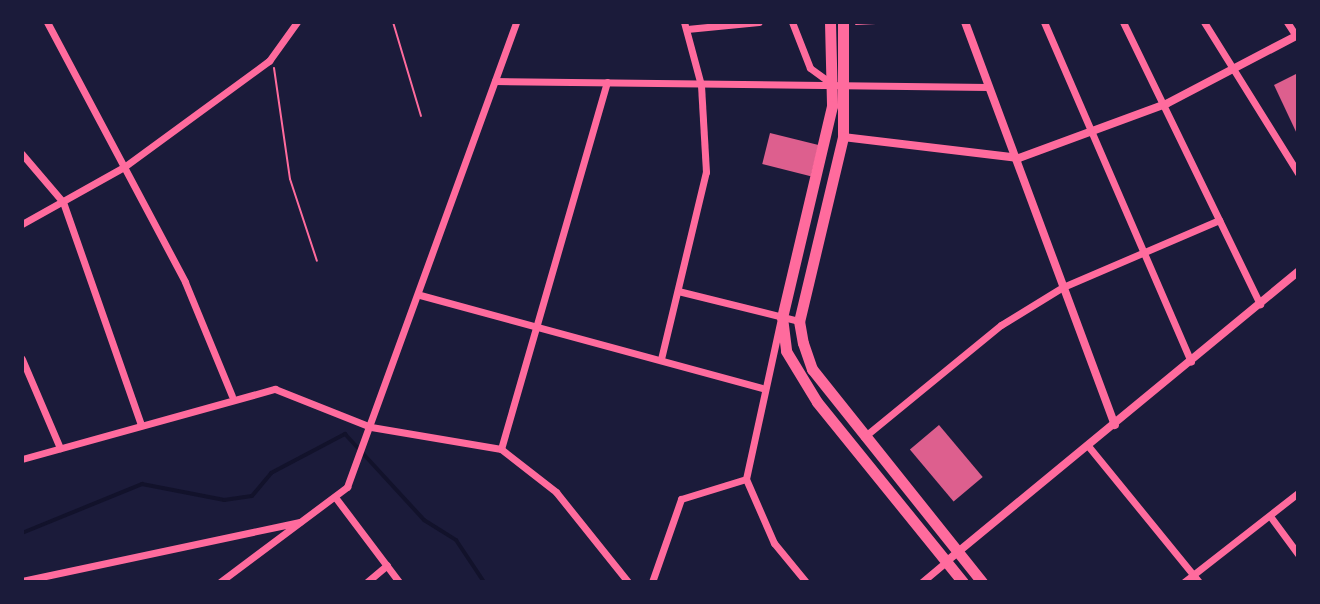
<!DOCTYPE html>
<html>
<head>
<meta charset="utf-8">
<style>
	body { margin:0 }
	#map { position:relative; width:1320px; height:604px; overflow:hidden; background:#1b1b3a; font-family:"Golos Text",sans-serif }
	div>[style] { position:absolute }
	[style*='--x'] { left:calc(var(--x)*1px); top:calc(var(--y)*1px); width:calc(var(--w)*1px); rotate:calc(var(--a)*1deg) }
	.stream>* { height:4px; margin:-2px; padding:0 2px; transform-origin:2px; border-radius:2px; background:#12122b }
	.building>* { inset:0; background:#dd5f8e; transform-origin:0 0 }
	.path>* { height:2px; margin:-1px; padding:0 1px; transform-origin:1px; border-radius:1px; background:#ff6b9d }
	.minor>* { height:7px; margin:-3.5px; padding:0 3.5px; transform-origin:3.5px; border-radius:3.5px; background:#ff6b9d }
	.tertiary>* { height:8px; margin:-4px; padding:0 4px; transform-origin:4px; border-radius:4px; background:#ff6b9d }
	.primary>* { height:11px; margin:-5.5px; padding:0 5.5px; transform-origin:5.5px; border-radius:5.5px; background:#ff6b9d }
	span { translate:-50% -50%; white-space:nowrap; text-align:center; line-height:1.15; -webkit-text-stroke:8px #1b1b3a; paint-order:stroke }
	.frame { position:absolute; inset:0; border:24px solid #1b1b3a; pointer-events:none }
</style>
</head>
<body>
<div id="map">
	<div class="stream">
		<div style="--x:22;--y:533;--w:130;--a:-22.2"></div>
		<div style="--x:142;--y:484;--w:84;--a:11"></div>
		<div style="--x:224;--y:500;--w:28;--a:-8"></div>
		<div style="--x:252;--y:496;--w:30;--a:-50"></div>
		<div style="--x:271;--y:473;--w:84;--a:-27.8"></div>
		<div style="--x:345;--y:434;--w:117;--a:47.4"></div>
		<div style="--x:424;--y:520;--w:38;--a:32"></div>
		<div style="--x:456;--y:540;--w:50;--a:56.3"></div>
	</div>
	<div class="building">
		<div style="clip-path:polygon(1298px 73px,1298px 136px,1274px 85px)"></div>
		<div style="left:770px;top:133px;width:50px;height:32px;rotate:14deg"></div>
		<div style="left:939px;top:425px;width:68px;height:38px;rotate:50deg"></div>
	</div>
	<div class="path">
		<div style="--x:393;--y:22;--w:98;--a:73.4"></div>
		<div style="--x:856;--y:24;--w:35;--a:-3"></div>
		<div style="--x:274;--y:68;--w:112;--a:81.8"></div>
		<div style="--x:290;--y:179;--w:86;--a:71.8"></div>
	</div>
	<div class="minor">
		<div style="--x:47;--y:22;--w:294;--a:62"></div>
		<div style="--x:185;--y:282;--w:123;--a:67.6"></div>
		<div style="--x:792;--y:22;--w:49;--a:68.6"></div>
		<div style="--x:810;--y:68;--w:27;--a:36"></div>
		<div style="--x:1044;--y:22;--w:370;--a:66.6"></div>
		<div style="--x:1123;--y:22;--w:314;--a:64.1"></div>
		<div style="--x:1204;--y:22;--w:178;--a:58.1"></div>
		<div style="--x:1287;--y:22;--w:17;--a:57"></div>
		<div style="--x:687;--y:29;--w:72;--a:-5.6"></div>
		<div style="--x:495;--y:81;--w:493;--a:0.7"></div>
		<div style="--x:22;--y:154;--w:63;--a:49.5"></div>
		<div style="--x:63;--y:202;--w:236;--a:70.7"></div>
		<div style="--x:22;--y:224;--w:117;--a:-29.2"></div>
		<div style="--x:124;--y:167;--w:180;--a:-36.2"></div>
		<div style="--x:269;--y:61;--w:48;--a:-54.3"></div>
		<div style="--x:678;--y:291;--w:125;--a:13.9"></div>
		<div style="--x:420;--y:295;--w:354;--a:15.2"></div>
		<div style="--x:780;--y:323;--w:160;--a:102.3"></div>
		<div style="--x:746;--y:479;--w:70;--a:66.4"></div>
		<div style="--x:774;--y:543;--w:50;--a:50.6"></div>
		<div style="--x:22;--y:359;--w:97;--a:66.9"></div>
		<div style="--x:661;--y:359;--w:192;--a:-76.5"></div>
		<div style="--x:706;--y:172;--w:87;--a:-93.3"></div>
		<div style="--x:701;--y:85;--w:65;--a:-105.1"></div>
		<div style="--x:864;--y:437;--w:177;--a:-39.3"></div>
		<div style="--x:1001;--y:325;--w:73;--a:-31.5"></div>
		<div style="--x:1063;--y:287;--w:170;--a:-23.2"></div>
		<div style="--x:1089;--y:447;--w:174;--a:50.8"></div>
		<div style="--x:501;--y:449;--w:382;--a:-73.9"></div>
		<div style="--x:22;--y:459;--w:263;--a:-15.5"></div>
		<div style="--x:275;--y:389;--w:103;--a:21.6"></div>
		<div style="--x:371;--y:427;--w:132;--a:9.6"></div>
		<div style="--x:501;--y:449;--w:70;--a:38"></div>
		<div style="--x:556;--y:492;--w:115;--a:51.3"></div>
		<div style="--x:335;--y:497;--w:106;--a:53"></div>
		<div style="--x:1270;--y:516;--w:47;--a:53.6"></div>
		<div style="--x:22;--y:581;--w:284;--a:-12"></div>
		<div style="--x:220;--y:582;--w:159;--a:-36.8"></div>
		<div style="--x:347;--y:487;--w:495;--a:-70"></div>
		<div style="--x:367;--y:582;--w:26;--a:-40"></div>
		<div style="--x:652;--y:582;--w:88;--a:-70.7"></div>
		<div style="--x:681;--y:499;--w:68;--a:-17.1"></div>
		<div style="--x:922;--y:582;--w:33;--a:-40"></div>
		<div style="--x:1184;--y:582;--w:145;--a:-38"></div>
	</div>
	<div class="tertiary">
		<div style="--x:965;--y:22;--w:430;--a:69.6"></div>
		<div style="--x:843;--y:137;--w:177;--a:6.8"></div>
		<div style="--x:1019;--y:158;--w:157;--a:-20.2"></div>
		<div style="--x:1166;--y:104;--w:149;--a:-27.6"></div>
		<div style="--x:947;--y:561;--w:455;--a:-39.5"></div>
	</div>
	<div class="primary">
		<div style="--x:830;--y:22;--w:84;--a:88.6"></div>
		<div style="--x:832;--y:106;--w:217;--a:103.3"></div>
		<div style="--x:782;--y:317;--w:34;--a:83"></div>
		<div style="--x:786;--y:351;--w:60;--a:58.7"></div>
		<div style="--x:817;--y:402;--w:232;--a:51"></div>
		<div style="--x:843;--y:22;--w:115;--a:90"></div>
		<div style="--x:843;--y:137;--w:189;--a:103.4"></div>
		<div style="--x:799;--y:321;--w:22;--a:80"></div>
		<div style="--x:803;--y:343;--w:28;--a:71"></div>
		<div style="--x:812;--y:369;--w:273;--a:51.4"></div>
	</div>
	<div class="frame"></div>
</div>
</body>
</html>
